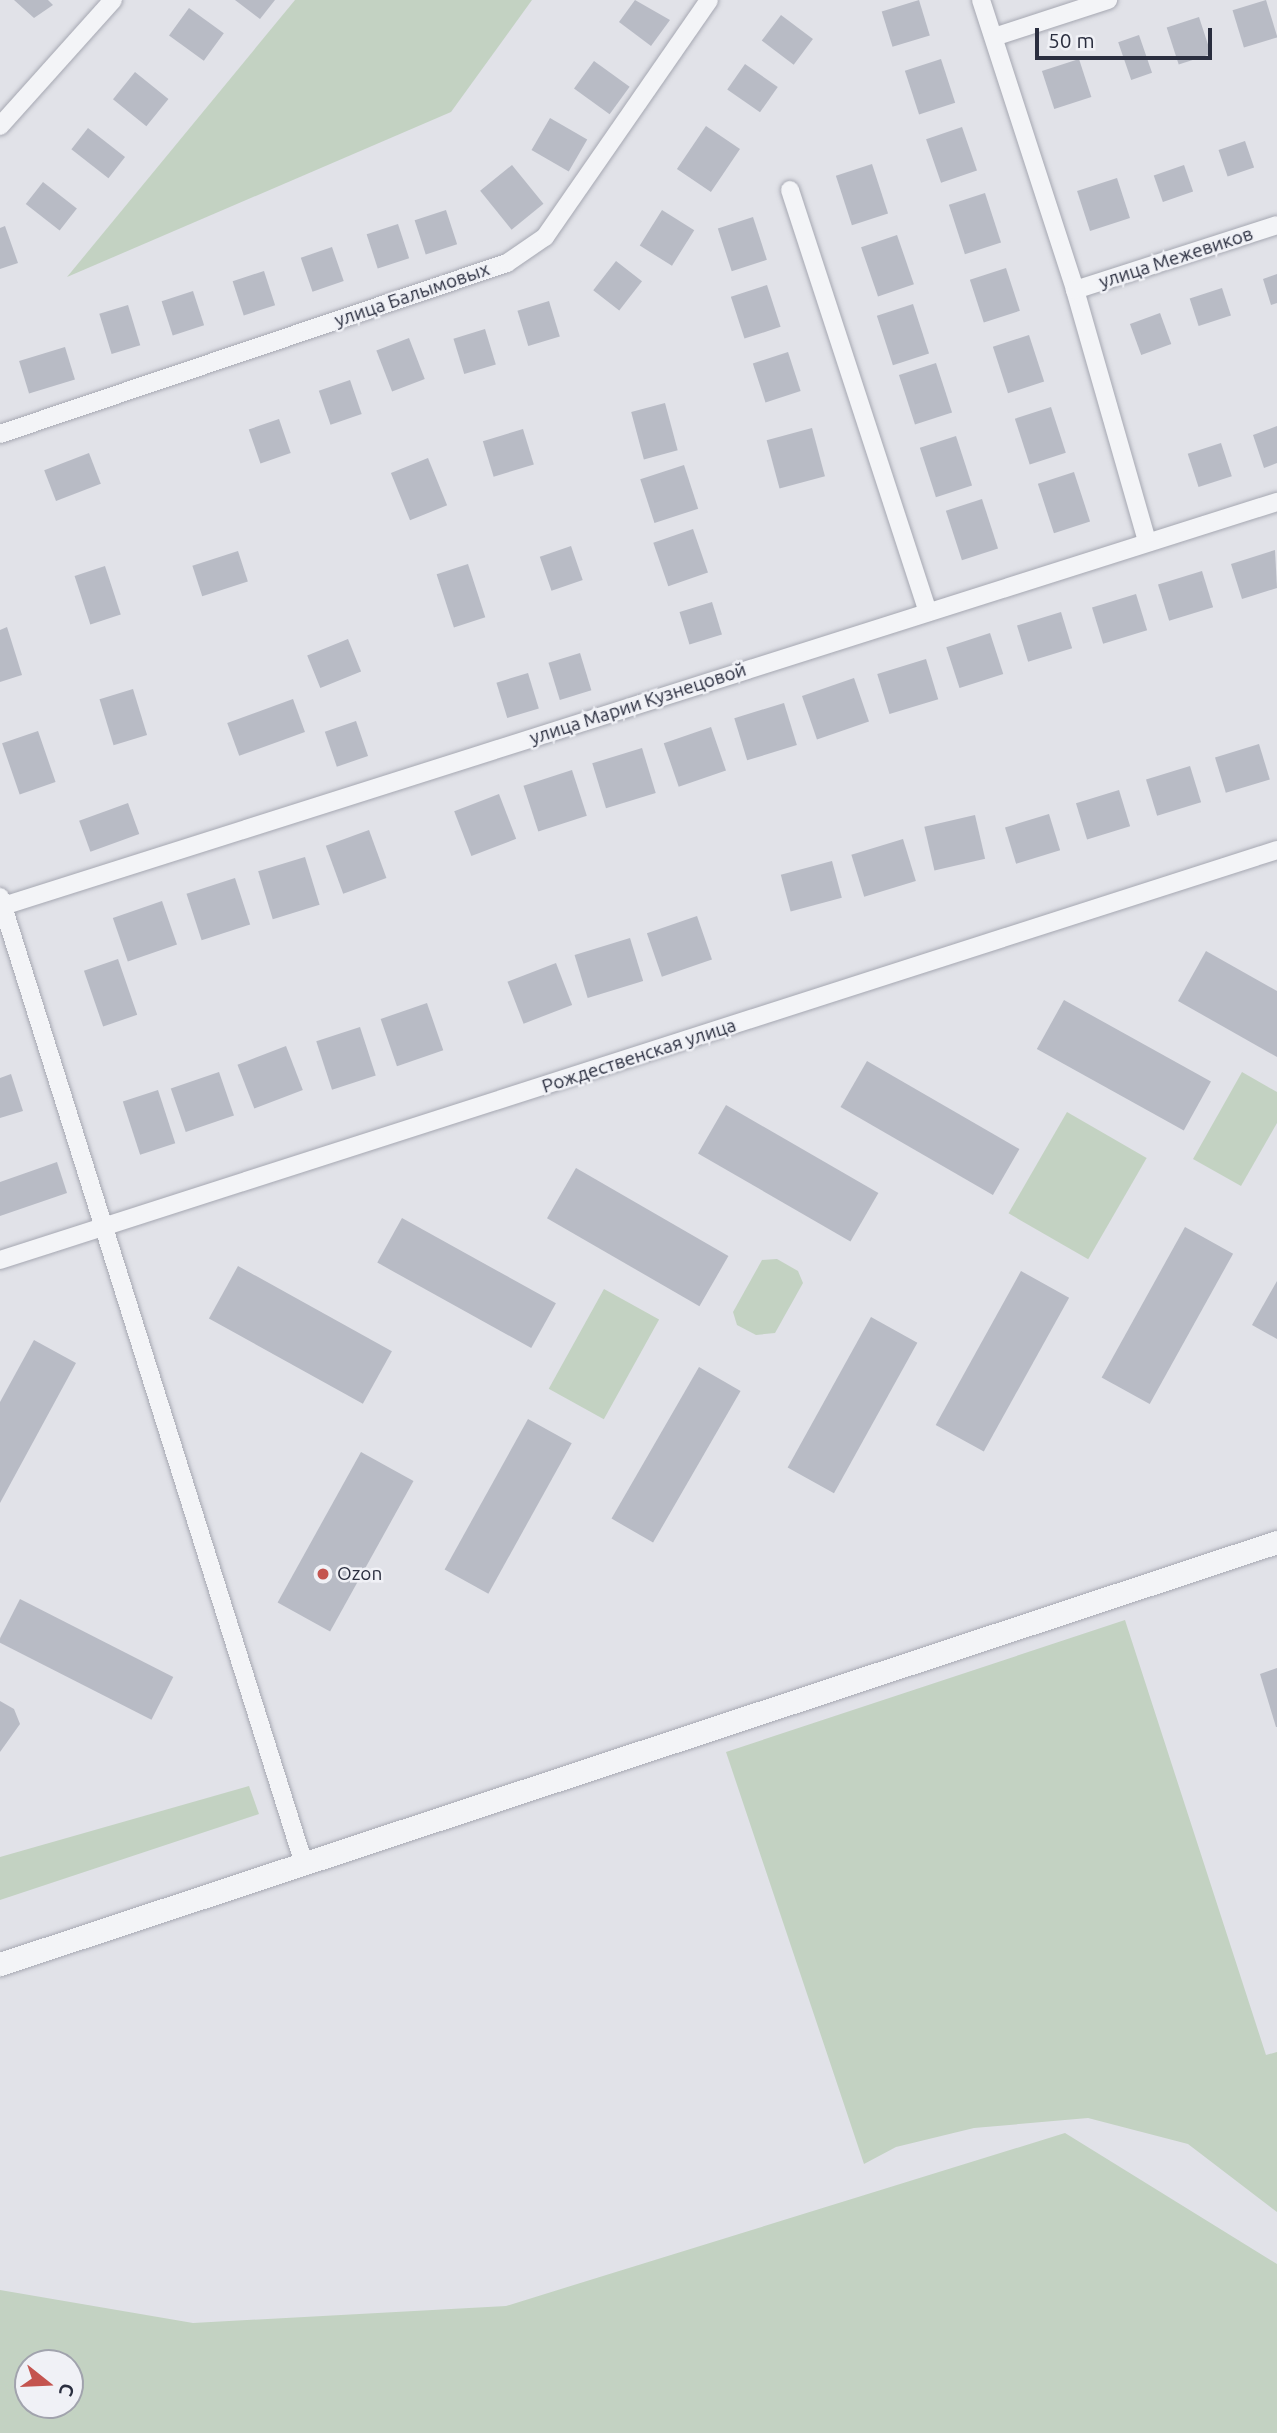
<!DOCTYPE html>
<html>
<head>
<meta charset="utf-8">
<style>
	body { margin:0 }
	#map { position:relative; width:1277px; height:2433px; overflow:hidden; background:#e1e2e8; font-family:Ubuntu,sans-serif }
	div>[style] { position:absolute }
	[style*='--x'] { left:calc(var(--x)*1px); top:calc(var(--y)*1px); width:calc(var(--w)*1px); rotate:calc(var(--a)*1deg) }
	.green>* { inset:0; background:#c3d2c2; transform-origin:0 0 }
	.building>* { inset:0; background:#b8bbc5; transform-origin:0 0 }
	.roads { filter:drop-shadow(0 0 2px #a6a8b2) drop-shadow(0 0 2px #a6a8b2) }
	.minor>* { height:18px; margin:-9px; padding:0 9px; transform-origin:9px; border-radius:9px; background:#f3f4f7 }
	.tertiary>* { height:23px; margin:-11.5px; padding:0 11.5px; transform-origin:11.5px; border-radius:11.5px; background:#f3f4f7 }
	.dots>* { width:19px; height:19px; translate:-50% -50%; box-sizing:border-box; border:4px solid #f0f1f6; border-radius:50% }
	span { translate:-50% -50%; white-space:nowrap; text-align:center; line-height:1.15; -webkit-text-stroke:5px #f0f1f6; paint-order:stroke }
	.street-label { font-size:19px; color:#2a2e3f }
	.poi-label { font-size:19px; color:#2a2e3f }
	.left { translate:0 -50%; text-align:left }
	.north { position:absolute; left:14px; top:2349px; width:70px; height:70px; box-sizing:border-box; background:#f0f1f6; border:2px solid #a1a3ad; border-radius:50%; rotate:108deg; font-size:19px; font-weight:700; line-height:28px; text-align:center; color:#2a2e3f }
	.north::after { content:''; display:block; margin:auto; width:24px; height:32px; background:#c4544f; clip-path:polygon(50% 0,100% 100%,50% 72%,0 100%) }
	.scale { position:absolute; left:1035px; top:28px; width:177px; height:32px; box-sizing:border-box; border:4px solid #2a2e3f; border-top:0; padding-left:9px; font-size:21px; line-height:24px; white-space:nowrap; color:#2a2e3f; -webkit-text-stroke:5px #f0f1f6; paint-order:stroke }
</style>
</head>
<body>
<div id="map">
	<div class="green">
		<div style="clip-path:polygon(295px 0,532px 0,451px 112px,67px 277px)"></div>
		<div style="clip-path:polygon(1242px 1072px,1277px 1092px,1277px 1123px,1241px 1186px,1193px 1159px)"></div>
		<div style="left:1067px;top:1112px;width:92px;height:117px;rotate:30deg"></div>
		<div style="clip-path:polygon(777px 1259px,798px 1271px,803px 1283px,775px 1333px,756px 1335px,737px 1325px,733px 1312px,762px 1260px)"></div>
		<div style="left:604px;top:1289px;width:63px;height:114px;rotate:29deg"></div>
		<div style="clip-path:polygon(1125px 1620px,1266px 2055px,1277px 2052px,1277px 2212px,1188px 2144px,1088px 2118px,974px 2128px,896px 2147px,864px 2164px,726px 1752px)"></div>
		<div style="clip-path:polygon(249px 1786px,259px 1814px,0 1900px,0 1857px)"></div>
		<div style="clip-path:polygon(evenodd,1065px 2133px,1277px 2264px,1277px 2433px,0 2433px,0 2290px,193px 2323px,506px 2306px,1065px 2133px,28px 2363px,70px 2363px,70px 2405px,28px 2405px,28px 2363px)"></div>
	</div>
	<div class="building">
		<div style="clip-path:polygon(14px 0,48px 0,53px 5px,34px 18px)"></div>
		<div style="clip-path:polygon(235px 0,275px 0,260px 19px)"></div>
		<div style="clip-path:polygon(635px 0,670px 20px,651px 46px,619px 22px)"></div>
		<div style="left:919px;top:0;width:37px;height:39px;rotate:73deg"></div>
		<div style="left:1266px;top:0;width:39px;height:35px;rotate:73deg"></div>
		<div style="left:189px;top:8px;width:43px;height:34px;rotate:36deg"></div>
		<div style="left:781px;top:15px;width:40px;height:32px;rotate:37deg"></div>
		<div style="left:1199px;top:17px;width:39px;height:34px;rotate:72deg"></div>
		<div style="left:1139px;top:35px;width:40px;height:22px;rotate:71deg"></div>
		<div style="left:941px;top:59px;width:46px;height:38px;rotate:72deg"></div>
		<div style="left:1079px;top:59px;width:40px;height:39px;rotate:72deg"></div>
		<div style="left:594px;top:61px;width:44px;height:34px;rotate:36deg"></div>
		<div style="left:745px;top:64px;width:40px;height:31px;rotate:35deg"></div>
		<div style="left:135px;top:72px;width:43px;height:35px;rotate:39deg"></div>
		<div style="left:550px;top:118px;width:43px;height:37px;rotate:30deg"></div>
		<div style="left:706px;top:126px;width:41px;height:52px;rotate:34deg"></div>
		<div style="left:962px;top:127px;width:46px;height:38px;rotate:71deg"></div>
		<div style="left:88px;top:128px;width:47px;height:27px;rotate:38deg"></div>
		<div style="left:1245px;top:141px;width:28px;height:28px;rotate:71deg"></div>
		<div style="left:872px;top:164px;width:52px;height:38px;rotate:72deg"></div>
		<div style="left:512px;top:165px;width:50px;height:41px;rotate:51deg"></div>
		<div style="left:1184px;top:165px;width:28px;height:32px;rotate:71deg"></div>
		<div style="left:1117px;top:178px;width:42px;height:42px;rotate:72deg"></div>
		<div style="left:43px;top:182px;width:43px;height:28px;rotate:38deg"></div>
		<div style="left:985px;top:193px;width:52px;height:38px;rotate:72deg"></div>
		<div style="left:446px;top:210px;width:36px;height:33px;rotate:72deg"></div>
		<div style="left:662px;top:210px;width:38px;height:42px;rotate:32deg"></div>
		<div style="left:753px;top:217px;width:45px;height:37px;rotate:72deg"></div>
		<div style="left:398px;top:224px;width:36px;height:33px;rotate:72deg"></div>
		<div style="clip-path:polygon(5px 226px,18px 263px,0 269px,0 228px)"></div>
		<div style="left:897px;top:235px;width:52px;height:38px;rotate:71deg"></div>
		<div style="left:332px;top:247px;width:36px;height:33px;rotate:71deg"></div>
		<div style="left:616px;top:261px;width:33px;height:37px;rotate:38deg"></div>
		<div style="left:1006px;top:268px;width:45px;height:38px;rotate:72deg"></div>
		<div style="left:264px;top:271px;width:36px;height:33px;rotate:72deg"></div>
		<div style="clip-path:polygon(1277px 274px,1277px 303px,1271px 305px,1263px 279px)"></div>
		<div style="left:767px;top:285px;width:44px;height:38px;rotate:72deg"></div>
		<div style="left:1222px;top:288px;width:29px;height:34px;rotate:72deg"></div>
		<div style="left:193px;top:291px;width:36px;height:33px;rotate:72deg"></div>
		<div style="left:549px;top:301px;width:37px;height:33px;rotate:73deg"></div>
		<div style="left:913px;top:304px;width:52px;height:38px;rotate:72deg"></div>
		<div style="left:128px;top:305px;width:42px;height:30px;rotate:73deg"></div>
		<div style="left:1160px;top:313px;width:33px;height:32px;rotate:70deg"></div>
		<div style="left:485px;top:329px;width:37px;height:33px;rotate:73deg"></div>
		<div style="left:1029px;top:335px;width:49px;height:38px;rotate:72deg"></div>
		<div style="left:409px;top:338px;width:44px;height:35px;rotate:69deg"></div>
		<div style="left:65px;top:347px;width:34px;height:48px;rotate:73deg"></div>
		<div style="left:788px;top:352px;width:41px;height:37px;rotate:72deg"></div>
		<div style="left:936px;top:363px;width:52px;height:39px;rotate:72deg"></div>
		<div style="left:350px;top:380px;width:36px;height:33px;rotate:71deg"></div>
		<div style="left:665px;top:403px;width:49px;height:35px;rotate:75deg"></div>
		<div style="left:1051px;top:407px;width:48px;height:38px;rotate:72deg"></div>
		<div style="left:279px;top:419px;width:36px;height:32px;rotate:71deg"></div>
		<div style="clip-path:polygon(1277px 426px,1277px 463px,1264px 468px,1253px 435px)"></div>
		<div style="left:812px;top:428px;width:50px;height:47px;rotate:75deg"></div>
		<div style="left:523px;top:429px;width:37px;height:42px;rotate:73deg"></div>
		<div style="left:956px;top:436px;width:52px;height:38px;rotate:72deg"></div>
		<div style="left:1221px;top:443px;width:35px;height:35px;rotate:72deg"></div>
		<div style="left:89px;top:453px;width:33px;height:48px;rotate:69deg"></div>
		<div style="left:428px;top:458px;width:51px;height:40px;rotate:68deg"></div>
		<div style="left:684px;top:465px;width:46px;height:46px;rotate:72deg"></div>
		<div style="left:1074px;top:472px;width:52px;height:38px;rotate:72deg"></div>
		<div style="left:982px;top:499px;width:52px;height:38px;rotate:72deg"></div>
		<div style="left:693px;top:529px;width:46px;height:42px;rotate:71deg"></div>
		<div style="left:571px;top:546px;width:36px;height:33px;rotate:71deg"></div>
		<div style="clip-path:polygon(1275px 550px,1277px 588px,1242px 599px,1231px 564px)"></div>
		<div style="left:238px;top:551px;width:32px;height:48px;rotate:72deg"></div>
		<div style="left:468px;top:564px;width:56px;height:33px;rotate:72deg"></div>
		<div style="left:105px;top:566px;width:51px;height:32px;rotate:72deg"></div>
		<div style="left:1202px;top:571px;width:38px;height:46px;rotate:73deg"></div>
		<div style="left:1136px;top:594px;width:38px;height:46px;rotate:73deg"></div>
		<div style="left:712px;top:602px;width:34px;height:34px;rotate:73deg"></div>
		<div style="left:1061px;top:612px;width:38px;height:46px;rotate:73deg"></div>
		<div style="clip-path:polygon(7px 627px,22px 675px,0 682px,0 630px)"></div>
		<div style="left:990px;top:633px;width:43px;height:46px;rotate:72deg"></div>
		<div style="left:348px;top:639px;width:35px;height:44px;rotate:68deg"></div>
		<div style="left:580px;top:653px;width:39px;height:33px;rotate:73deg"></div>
		<div style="left:926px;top:659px;width:42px;height:51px;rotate:73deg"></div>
		<div style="left:528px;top:673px;width:37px;height:33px;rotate:73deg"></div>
		<div style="left:854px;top:678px;width:46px;height:55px;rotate:71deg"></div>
		<div style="left:133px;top:689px;width:48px;height:35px;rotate:73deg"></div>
		<div style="left:293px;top:699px;width:35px;height:70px;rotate:70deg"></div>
		<div style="left:784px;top:703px;width:44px;height:52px;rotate:73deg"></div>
		<div style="left:356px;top:721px;width:37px;height:33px;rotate:71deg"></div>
		<div style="left:711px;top:727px;width:46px;height:50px;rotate:71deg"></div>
		<div style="left:38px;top:731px;width:54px;height:38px;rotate:71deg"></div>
		<div style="left:1259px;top:744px;width:37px;height:46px;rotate:73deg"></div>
		<div style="left:642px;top:748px;width:47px;height:52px;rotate:73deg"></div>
		<div style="left:1190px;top:766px;width:38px;height:46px;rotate:73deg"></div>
		<div style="left:572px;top:770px;width:48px;height:51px;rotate:72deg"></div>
		<div style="left:1119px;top:790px;width:38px;height:45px;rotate:73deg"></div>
		<div style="left:499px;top:794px;width:48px;height:48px;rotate:69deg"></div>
		<div style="left:128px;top:803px;width:33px;height:52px;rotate:70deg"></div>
		<div style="left:1049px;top:814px;width:38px;height:46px;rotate:73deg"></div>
		<div style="left:975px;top:815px;width:45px;height:52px;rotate:77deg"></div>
		<div style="left:369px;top:830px;width:51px;height:46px;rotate:70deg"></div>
		<div style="left:903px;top:839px;width:44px;height:54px;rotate:73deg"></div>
		<div style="left:305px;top:857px;width:50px;height:49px;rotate:73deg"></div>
		<div style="left:832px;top:861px;width:38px;height:53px;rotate:75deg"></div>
		<div style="left:235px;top:878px;width:49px;height:51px;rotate:72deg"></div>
		<div style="left:162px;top:901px;width:46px;height:52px;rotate:71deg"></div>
		<div style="left:697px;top:916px;width:46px;height:53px;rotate:71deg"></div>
		<div style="left:630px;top:938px;width:45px;height:58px;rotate:73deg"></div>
		<div style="clip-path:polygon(1206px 951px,1277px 991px,1277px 1057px,1178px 1001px)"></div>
		<div style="left:118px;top:959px;width:59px;height:36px;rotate:71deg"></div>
		<div style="left:556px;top:963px;width:45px;height:52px;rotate:69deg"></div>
		<div style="left:1064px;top:1000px;width:168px;height:56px;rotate:29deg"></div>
		<div style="left:427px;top:1003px;width:50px;height:49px;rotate:71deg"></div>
		<div style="left:360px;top:1027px;width:51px;height:46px;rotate:72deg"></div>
		<div style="left:286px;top:1046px;width:47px;height:52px;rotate:69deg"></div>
		<div style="left:867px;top:1061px;width:176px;height:53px;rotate:30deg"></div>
		<div style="left:219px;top:1072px;width:46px;height:51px;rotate:71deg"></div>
		<div style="clip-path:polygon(11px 1074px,23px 1111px,0 1118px,0 1078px)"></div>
		<div style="left:158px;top:1090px;width:56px;height:37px;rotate:72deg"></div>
		<div style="left:726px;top:1105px;width:176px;height:56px;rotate:30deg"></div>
		<div style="clip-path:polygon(57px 1162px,67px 1193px,0 1216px,0 1182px)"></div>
		<div style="left:576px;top:1168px;width:176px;height:58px;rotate:30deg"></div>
		<div style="left:402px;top:1218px;width:176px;height:51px;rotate:29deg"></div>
		<div style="left:1185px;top:1227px;width:55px;height:172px;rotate:29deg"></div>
		<div style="left:238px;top:1266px;width:176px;height:60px;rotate:29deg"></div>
		<div style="left:1021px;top:1271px;width:55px;height:176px;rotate:29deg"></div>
		<div style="clip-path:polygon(1277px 1281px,1277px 1339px,1252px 1325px)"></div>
		<div style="left:871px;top:1317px;width:53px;height:172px;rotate:29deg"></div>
		<div style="clip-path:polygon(34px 1340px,76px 1363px,0 1503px,0 1402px)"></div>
		<div style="left:699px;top:1367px;width:48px;height:175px;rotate:30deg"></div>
		<div style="left:528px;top:1419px;width:50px;height:172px;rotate:29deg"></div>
		<div style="left:361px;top:1452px;width:60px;height:172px;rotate:29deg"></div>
		<div style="left:20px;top:1599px;width:172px;height:48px;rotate:27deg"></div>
		<div style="clip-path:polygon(1277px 1668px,1277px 1727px,1276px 1727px,1260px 1674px)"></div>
		<div style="clip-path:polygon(0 1701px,14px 1709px,20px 1724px,0 1752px)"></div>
	</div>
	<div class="roads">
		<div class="minor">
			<div style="--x:981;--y:0;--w:305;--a:72"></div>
			<div style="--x:1075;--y:290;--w:261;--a:74"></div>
			<div style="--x:994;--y:37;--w:120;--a:-18"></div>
			<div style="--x:0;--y:126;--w:169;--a:-48.1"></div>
			<div style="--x:790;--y:190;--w:444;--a:71.9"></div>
			<div style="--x:1075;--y:290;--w:212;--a:-17.8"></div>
			<div style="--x:0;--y:434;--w:535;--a:-18.64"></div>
			<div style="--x:507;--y:263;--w:46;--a:-34.4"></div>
			<div style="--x:545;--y:237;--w:288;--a:-55.3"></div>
			<div style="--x:0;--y:897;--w:1014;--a:72.55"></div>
			<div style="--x:0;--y:907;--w:1340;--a:-17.6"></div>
			<div style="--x:0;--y:1260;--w:1341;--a:-17.8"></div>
		</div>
		<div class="tertiary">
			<div style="--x:0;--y:1964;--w:1345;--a:-18.29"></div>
		</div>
	</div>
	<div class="dots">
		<div style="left:323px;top:1574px;background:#c4544f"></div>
	</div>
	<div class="street-label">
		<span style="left:1176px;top:258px;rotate:-18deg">улица Межевиков</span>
		<span style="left:412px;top:295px;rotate:-19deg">улица Балымовых</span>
		<span style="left:638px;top:704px;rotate:-18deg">улица Марии Кузнецовой</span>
		<span style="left:639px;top:1056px;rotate:-18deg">Рождественская улица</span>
	</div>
	<div class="poi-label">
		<span class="left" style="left:337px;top:1574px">Ozon</span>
	</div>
	<div class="north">С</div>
	<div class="scale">50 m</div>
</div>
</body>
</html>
